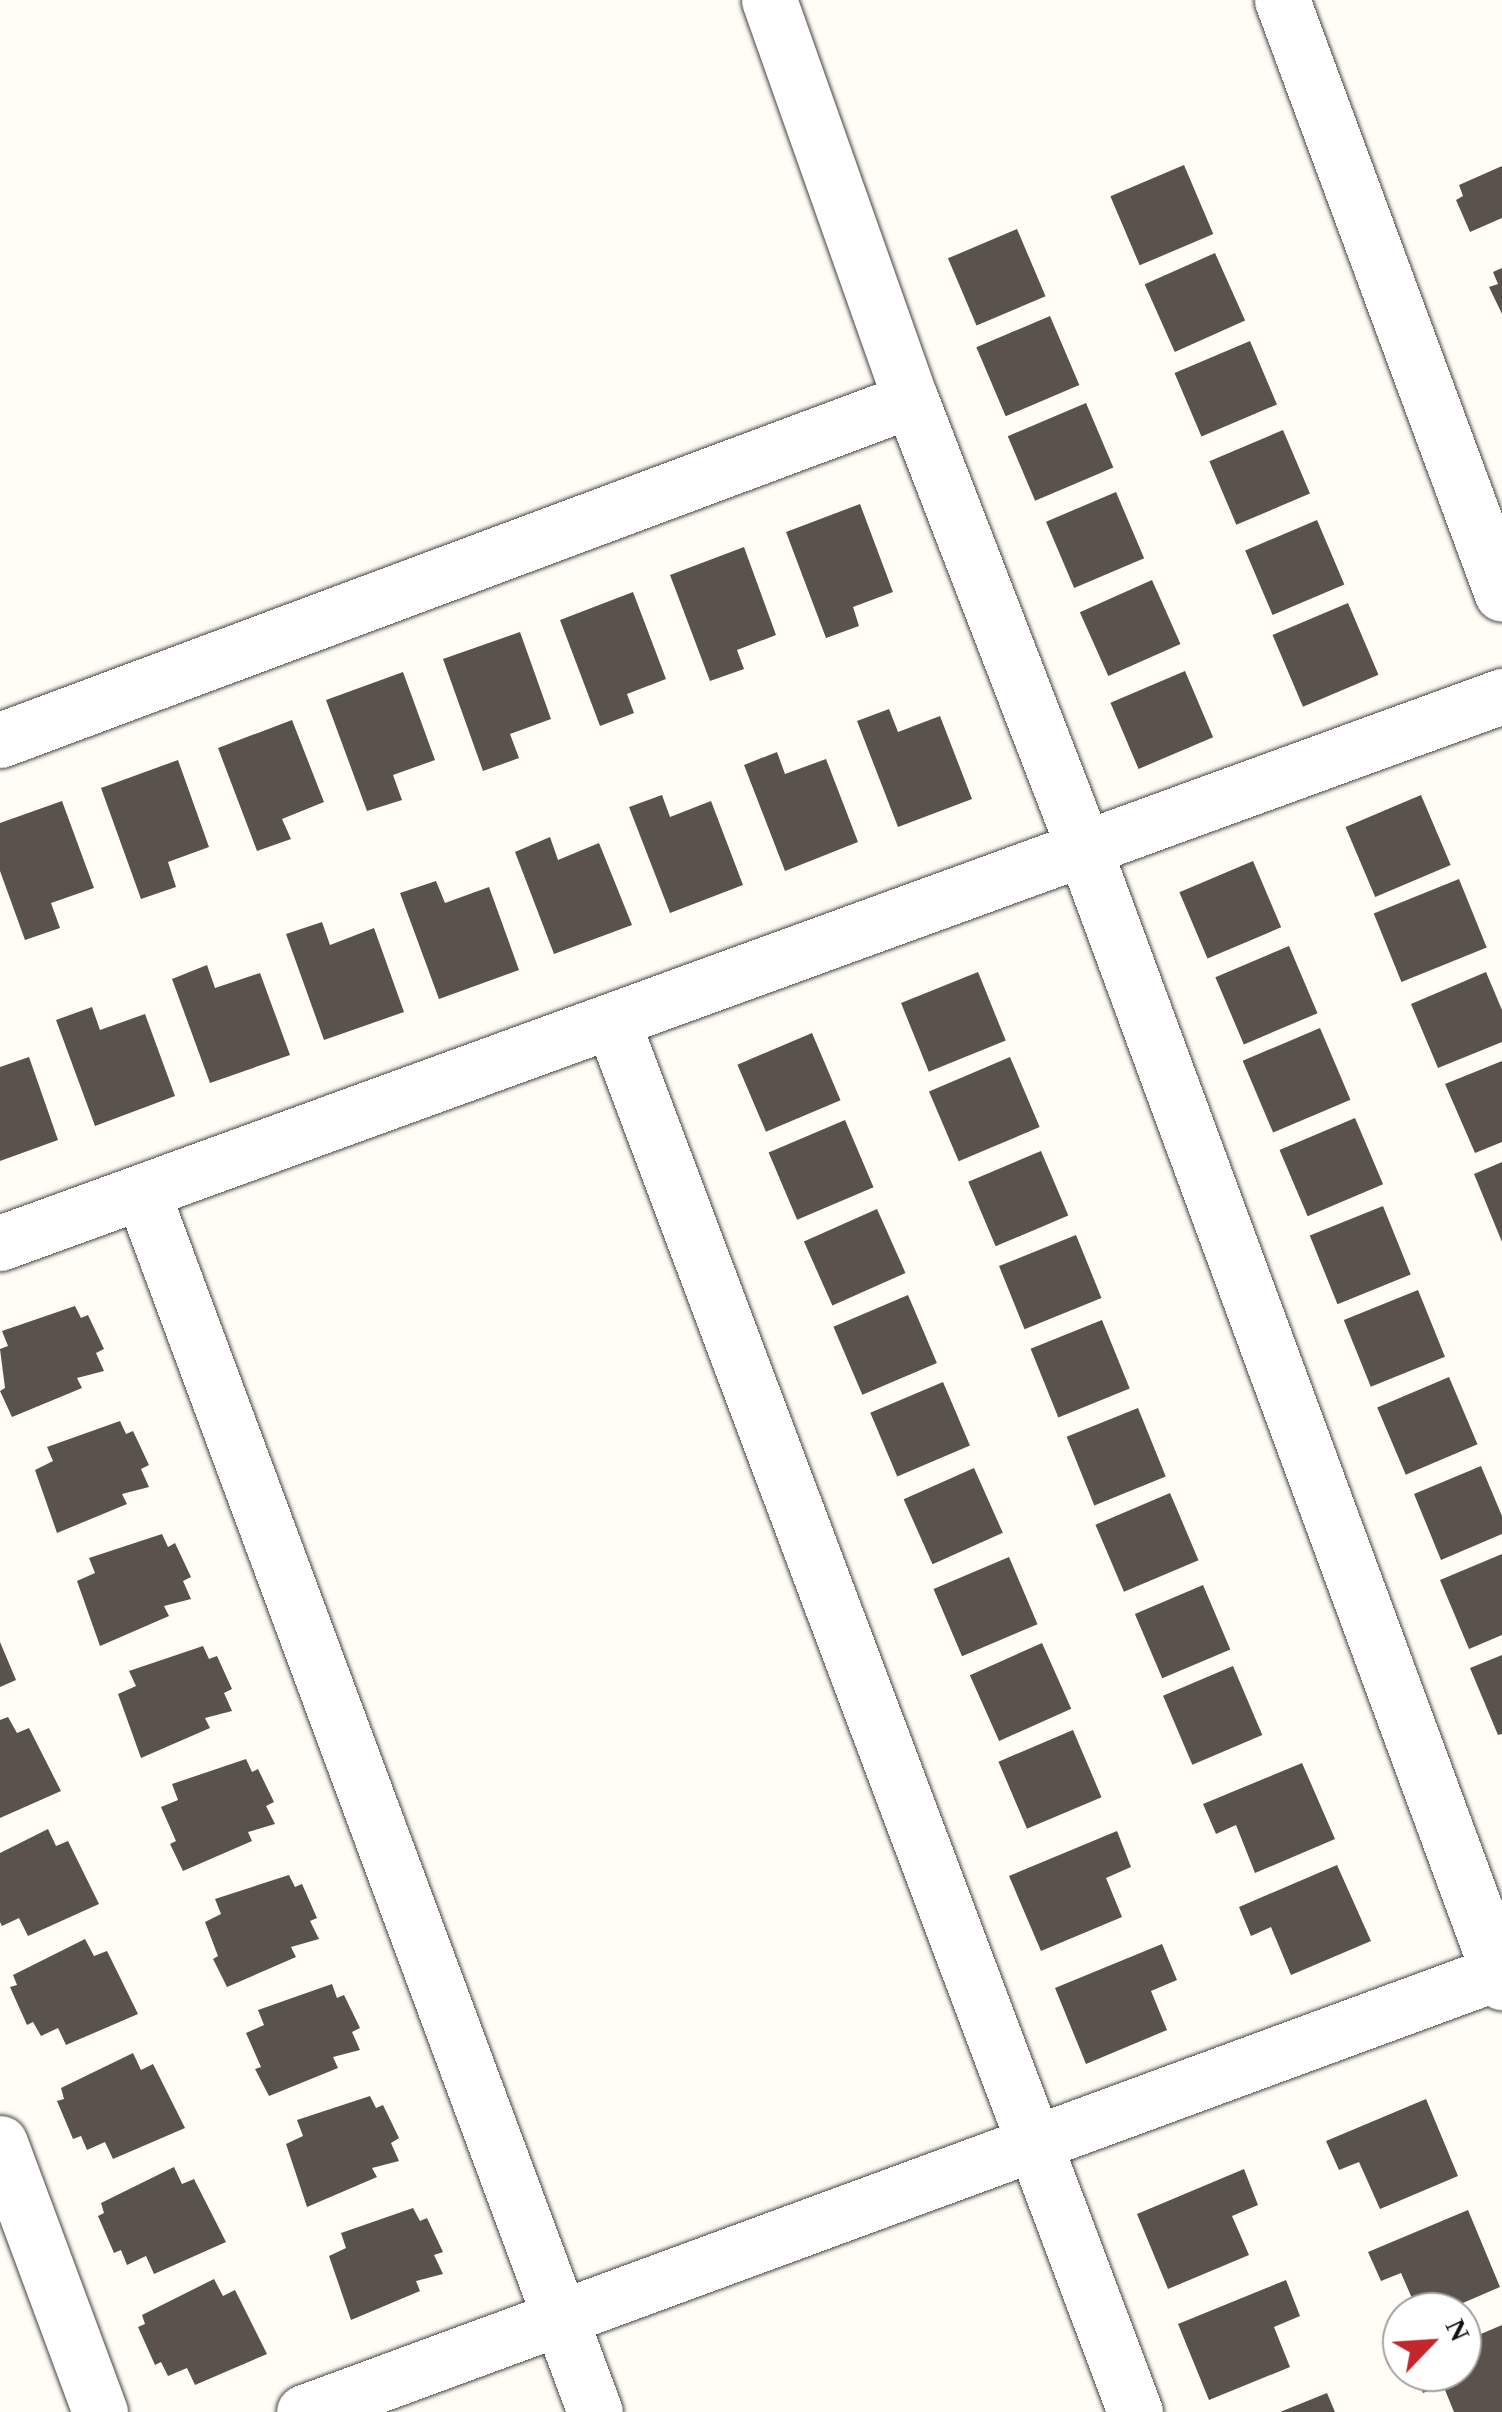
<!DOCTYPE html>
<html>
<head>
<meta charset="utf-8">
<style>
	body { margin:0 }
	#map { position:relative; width:1502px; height:2412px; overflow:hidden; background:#fffdf5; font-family:"Times New Roman",serif }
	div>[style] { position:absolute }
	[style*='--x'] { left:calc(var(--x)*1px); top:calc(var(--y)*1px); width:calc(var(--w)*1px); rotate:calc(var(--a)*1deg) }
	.building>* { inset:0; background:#5a524d; transform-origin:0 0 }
	.roads { filter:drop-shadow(0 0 2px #444) drop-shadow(0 0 2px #444) }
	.street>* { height:55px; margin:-27.5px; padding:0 27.5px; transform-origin:27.5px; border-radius:27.5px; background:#fff }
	span { translate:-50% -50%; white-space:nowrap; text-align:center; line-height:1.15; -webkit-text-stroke:10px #fff; paint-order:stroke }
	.north { position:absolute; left:1382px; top:2292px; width:100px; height:100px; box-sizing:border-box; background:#fff; border:2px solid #a0a0a0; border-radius:50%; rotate:65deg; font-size:28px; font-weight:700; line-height:40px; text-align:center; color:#111 }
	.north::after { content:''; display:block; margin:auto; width:35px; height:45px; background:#c4262e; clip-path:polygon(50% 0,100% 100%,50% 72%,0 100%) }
</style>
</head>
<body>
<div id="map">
	<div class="building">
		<div style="left:1184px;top:165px;width:75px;height:80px;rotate:67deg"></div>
		<div style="clip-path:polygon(1502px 166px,1502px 218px,1470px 232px,1456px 200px,1463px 196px,1459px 185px)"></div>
		<div style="left:1017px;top:229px;width:73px;height:75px;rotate:67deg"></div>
		<div style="left:1215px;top:253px;width:74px;height:77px;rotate:66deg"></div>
		<div style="clip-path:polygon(1502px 268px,1502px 314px,1489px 287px,1498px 284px,1493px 272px)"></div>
		<div style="left:1050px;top:316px;width:75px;height:80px;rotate:67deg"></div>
		<div style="left:1250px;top:341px;width:69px;height:82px;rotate:67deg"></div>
		<div style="left:1086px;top:403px;width:70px;height:85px;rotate:67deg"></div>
		<div style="left:1283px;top:430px;width:69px;height:80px;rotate:67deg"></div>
		<div style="left:1116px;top:492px;width:72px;height:76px;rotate:67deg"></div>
		<div style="clip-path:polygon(860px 504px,893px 592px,853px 607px,859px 626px,826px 638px,786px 532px)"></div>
		<div style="left:1317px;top:520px;width:70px;height:78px;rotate:67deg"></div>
		<div style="clip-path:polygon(744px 547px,776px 635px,737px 650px,744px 669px,710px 681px,670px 575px)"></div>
		<div style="left:1152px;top:580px;width:70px;height:79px;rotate:66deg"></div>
		<div style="clip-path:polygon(633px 592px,666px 679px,627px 694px,634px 713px,600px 726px,560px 620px)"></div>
		<div style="left:1348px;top:603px;width:78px;height:82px;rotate:67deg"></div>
		<div style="clip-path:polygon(520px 632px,551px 719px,510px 734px,519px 758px,483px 771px,443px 659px)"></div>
		<div style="left:1185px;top:671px;width:72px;height:81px;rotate:67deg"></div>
		<div style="clip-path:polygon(403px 672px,435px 760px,393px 775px,402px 800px,367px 811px,326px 700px)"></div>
		<div style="clip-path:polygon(889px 709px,898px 732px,940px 716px,972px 799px,898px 827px,857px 721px)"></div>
		<div style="clip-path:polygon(292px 720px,324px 802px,282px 819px,291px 839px,257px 851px,218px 748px)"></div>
		<div style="clip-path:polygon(777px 752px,785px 774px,826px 759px,858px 842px,785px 871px,744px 765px)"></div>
		<div style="clip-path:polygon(178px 760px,209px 847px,168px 862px,176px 887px,141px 899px,101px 788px)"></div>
		<div style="clip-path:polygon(662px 795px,670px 817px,711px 801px,743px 885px,670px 913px,629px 807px)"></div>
		<div style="left:1421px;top:795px;width:76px;height:82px;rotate:67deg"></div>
		<div style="clip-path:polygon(62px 801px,94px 888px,51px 903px,60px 928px,25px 940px,0 871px,0 823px)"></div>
		<div style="clip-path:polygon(550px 837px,558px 860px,599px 843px,632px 925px,554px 954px,515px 852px)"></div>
		<div style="left:1253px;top:861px;width:72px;height:80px;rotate:67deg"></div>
		<div style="left:1459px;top:879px;width:74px;height:92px;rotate:68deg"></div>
		<div style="clip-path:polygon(436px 881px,445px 903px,489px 887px,519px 970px,439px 999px,400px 893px)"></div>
		<div style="clip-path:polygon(322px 922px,330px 945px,374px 928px,404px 1012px,324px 1040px,286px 934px)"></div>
		<div style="left:1289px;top:946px;width:73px;height:80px;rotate:67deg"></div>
		<div style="clip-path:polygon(207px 965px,215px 988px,260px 973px,290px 1055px,210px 1083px,172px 979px)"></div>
		<div style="left:978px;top:972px;width:74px;height:83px;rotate:68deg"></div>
		<div style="clip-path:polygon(1486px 972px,1502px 1010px,1502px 1042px,1438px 1068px,1411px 1004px)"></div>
		<div style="clip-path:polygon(92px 1007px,100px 1030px,145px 1014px,175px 1096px,95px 1126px,56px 1020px)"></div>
		<div style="left:1320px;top:1028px;width:78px;height:84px;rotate:67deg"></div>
		<div style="left:812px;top:1033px;width:73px;height:81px;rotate:67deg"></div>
		<div style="clip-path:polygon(29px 1057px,58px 1140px,0 1161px,0 1067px)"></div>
		<div style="left:1010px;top:1057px;width:76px;height:88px;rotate:67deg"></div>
		<div style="clip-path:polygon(1502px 1061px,1502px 1142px,1475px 1153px,1445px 1084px)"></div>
		<div style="left:1355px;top:1118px;width:72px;height:82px;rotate:67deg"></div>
		<div style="left:845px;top:1120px;width:73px;height:83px;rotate:67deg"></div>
		<div style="left:1041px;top:1151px;width:70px;height:79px;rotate:67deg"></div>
		<div style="clip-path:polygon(1502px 1162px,1502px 1242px,1474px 1174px)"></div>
		<div style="left:1383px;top:1206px;width:74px;height:79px;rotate:68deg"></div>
		<div style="left:877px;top:1209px;width:70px;height:80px;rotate:66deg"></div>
		<div style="left:1076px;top:1235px;width:68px;height:83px;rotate:68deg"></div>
		<div style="left:1418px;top:1290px;width:72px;height:80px;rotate:68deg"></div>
		<div style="left:908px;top:1295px;width:74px;height:81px;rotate:67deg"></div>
		<div style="clip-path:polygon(75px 1306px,81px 1318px,88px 1315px,104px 1349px,96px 1353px,104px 1371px,77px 1378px,82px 1388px,12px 1417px,0 1391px,5px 1388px,0 1349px,8px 1346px,2px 1331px)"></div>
		<div style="left:1102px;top:1320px;width:74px;height:77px;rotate:68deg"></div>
		<div style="left:1449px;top:1377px;width:73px;height:78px;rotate:67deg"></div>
		<div style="left:943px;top:1382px;width:69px;height:79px;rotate:67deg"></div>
		<div style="left:1138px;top:1408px;width:74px;height:77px;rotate:68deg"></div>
		<div style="clip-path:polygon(120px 1421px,126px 1434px,133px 1431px,149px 1465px,141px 1469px,149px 1487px,122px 1494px,127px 1504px,57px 1533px,35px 1470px,53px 1461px,47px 1447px)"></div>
		<div style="clip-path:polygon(1481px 1466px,1502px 1516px,1502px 1534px,1441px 1560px,1414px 1494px)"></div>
		<div style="left:974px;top:1468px;width:71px;height:77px;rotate:66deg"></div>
		<div style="left:1170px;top:1493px;width:73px;height:81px;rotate:67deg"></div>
		<div style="clip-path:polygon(162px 1534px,168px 1547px,175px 1543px,191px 1577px,183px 1581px,191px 1599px,164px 1606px,169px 1616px,100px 1646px,77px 1581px,95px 1573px,89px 1558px)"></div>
		<div style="clip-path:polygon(1502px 1554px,1502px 1635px,1469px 1649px,1440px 1580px)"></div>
		<div style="left:1009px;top:1557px;width:73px;height:82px;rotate:67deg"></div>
		<div style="left:1203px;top:1585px;width:70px;height:74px;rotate:67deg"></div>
		<div style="clip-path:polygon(0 1642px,16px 1680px,0 1687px)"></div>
		<div style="left:1042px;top:1643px;width:72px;height:79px;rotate:66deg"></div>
		<div style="clip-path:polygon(203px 1646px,209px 1659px,217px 1656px,232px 1689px,224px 1693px,232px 1711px,205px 1718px,210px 1728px,141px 1758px,118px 1694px,136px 1686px,129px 1671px)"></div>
		<div style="clip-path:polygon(1502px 1655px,1502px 1734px,1498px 1735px,1470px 1668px)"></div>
		<div style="left:1233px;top:1666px;width:75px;height:76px;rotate:67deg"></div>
		<div style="clip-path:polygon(8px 1717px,17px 1733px,29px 1728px,61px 1791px,0 1818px,0 1720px)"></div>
		<div style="left:1073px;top:1730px;width:73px;height:81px;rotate:67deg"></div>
		<div style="clip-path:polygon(246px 1759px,252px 1772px,258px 1769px,274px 1802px,266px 1806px,275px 1824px,248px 1832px,252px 1841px,183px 1871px,170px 1844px,176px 1841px,161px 1807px,178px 1800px,172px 1784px)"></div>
		<div style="clip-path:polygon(1302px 1763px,1335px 1839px,1255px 1873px,1236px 1825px,1216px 1834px,1203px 1804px)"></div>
		<div style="clip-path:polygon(48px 1829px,56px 1846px,68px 1841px,99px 1904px,28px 1936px,19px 1918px,2px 1926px,0 1922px,0 1853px)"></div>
		<div style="clip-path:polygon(1117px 1831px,1131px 1867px,1106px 1878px,1122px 1917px,1041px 1951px,1009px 1876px)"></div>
		<div style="clip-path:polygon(1337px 1865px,1371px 1941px,1291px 1975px,1271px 1927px,1251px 1936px,1239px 1907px)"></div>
		<div style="clip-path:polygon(289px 1875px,295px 1887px,302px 1884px,317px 1918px,310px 1921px,319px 1939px,291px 1947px,296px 1957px,227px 1987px,213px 1959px,218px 1956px,205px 1922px,221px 1914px,215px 1899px)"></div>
		<div style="clip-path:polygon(85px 1939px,94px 1956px,107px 1951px,138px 2014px,66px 2045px,58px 2028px,41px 2036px,33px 2022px,27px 2025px,10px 1987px,17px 1985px,13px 1975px)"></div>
		<div style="clip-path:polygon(1162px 1944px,1177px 1980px,1151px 1991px,1167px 2030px,1086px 2064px,1055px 1988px)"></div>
		<div style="clip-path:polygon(332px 1984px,337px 1998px,344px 1995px,360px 2028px,352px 2032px,360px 2050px,333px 2057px,338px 2068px,269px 2096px,255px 2069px,261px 2067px,246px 2033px,264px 2025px,258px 2010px)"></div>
		<div style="clip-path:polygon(133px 2053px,141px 2070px,153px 2064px,185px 2128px,113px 2159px,105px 2142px,87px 2150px,81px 2136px,73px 2139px,57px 2101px,64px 2099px,61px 2088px)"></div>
		<div style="clip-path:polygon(370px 2096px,376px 2108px,383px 2105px,399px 2138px,391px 2143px,399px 2161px,372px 2168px,377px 2177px,307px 2207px,286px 2144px,303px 2136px,297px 2120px)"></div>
		<div style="clip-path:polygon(1426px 2099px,1458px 2176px,1380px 2209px,1359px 2162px,1339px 2170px,1326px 2141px)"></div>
		<div style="clip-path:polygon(174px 2167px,182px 2184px,194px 2179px,226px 2242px,154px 2274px,146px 2256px,127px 2265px,121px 2250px,114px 2253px,98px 2216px,104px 2213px,101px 2203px)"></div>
		<div style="clip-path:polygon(1244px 2169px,1258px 2205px,1232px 2216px,1249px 2255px,1168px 2289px,1137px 2214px)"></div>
		<div style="clip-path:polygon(413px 2208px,420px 2221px,427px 2218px,443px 2252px,434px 2255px,443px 2274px,416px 2281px,420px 2291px,351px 2320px,329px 2256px,346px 2248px,341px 2233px)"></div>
		<div style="clip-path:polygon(1468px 2210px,1500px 2287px,1442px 2312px,1418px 2312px,1401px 2273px,1381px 2281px,1368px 2252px)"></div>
		<div style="clip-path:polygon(214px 2279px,223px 2296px,235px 2290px,267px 2354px,195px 2385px,187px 2368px,168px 2376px,161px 2362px,155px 2365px,138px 2327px,145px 2324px,142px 2315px)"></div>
		<div style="clip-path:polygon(1286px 2280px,1300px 2316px,1274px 2327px,1290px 2367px,1209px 2400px,1178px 2324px)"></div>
		<div style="clip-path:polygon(1502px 2325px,1502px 2412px,1454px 2412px,1443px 2385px,1423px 2393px,1414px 2372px,1462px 2372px,1462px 2342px)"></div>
		<div style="clip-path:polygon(1327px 2393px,1335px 2412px,1280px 2412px)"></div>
	</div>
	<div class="roads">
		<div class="street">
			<div style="--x:769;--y:0;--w:424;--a:70.5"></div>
			<div style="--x:911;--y:400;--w:481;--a:68.9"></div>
			<div style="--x:1084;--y:849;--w:1208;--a:69.75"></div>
			<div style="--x:1282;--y:0;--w:633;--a:69.68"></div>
			<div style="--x:0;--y:740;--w:972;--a:-20.47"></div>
			<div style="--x:612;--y:1021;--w:1486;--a:69.39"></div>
			<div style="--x:142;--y:1192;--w:1301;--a:69.63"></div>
			<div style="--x:0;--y:1243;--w:1599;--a:-20.01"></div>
			<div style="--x:0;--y:2143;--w:287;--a:69.6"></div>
			<div style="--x:304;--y:2412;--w:1273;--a:-20.21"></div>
		</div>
	</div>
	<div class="north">N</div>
</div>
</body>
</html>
